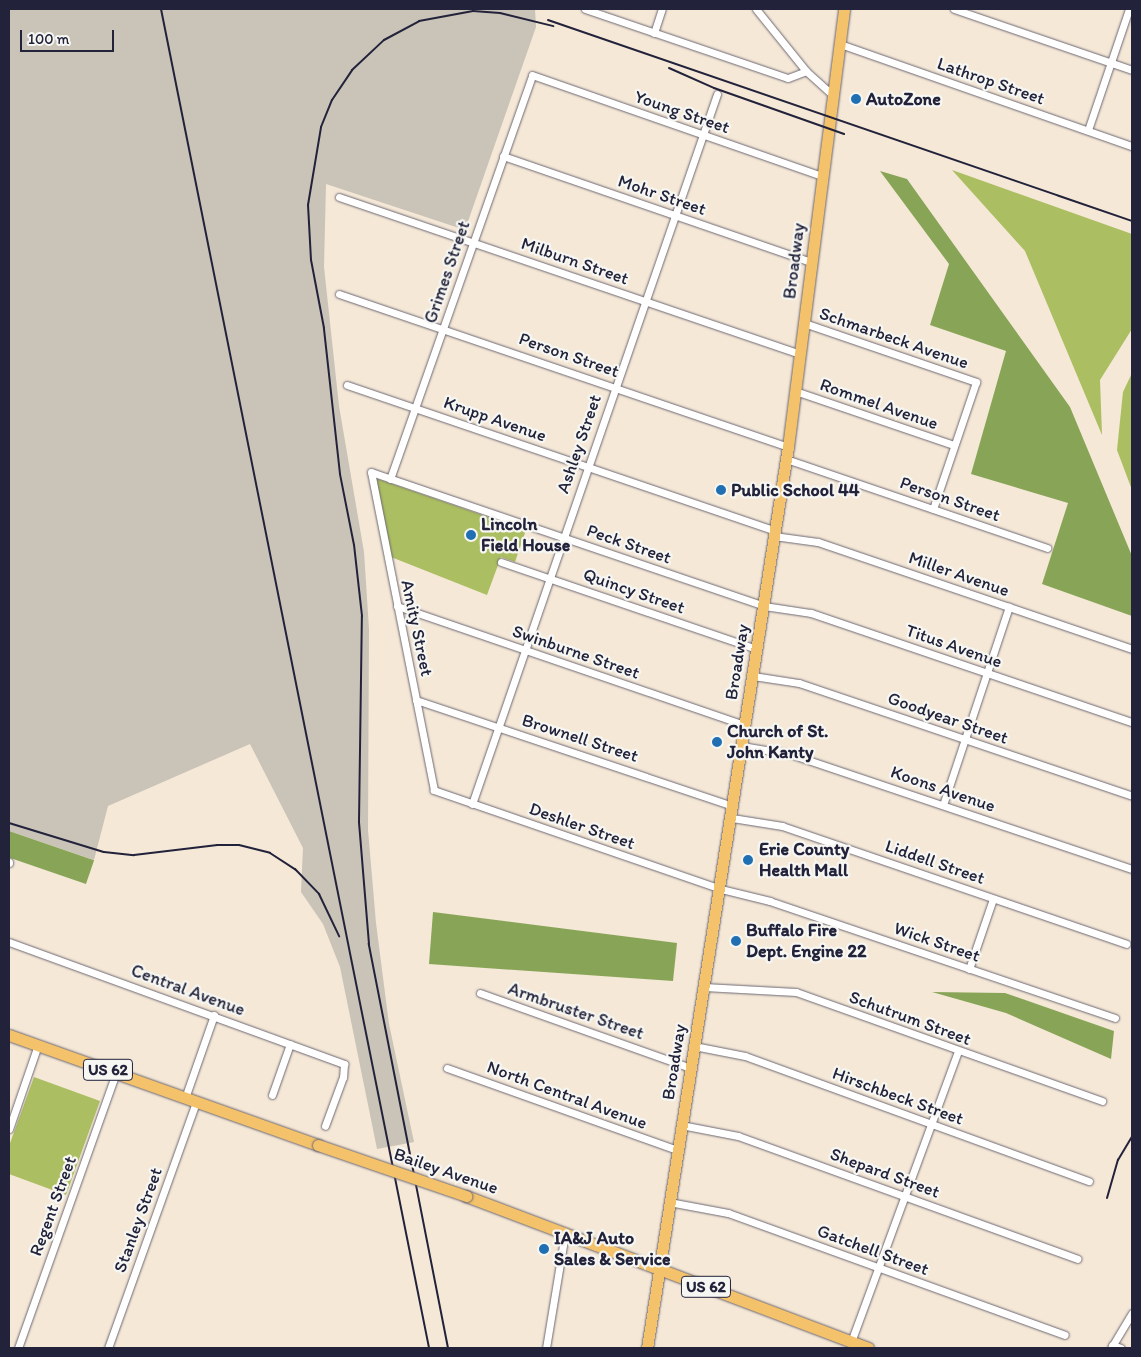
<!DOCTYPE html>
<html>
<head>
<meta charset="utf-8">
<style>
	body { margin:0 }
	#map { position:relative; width:1141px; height:1357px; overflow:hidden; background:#f5e8d7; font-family:Itim,sans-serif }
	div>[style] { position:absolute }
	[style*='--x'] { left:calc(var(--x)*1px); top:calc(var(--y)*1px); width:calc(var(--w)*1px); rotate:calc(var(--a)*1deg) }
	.industrial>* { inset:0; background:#cac3b8 }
	.green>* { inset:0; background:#abbe61 }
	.forest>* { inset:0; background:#88a557; transform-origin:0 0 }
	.roads { filter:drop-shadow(0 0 1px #6c6772) drop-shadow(0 0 1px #6c6772) }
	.street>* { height:7px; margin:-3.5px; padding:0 3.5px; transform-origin:3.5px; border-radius:3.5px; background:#fff }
	.primary>* { height:11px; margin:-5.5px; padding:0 5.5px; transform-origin:5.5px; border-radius:5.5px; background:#f3c26a }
	.rail>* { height:2px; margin:-1px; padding:0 1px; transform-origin:1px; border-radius:1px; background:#22223b }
	.bridges { filter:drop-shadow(0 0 1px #6c6772) drop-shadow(0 0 1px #6c6772) }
	.primary-bridge>* { height:11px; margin:-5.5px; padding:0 5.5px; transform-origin:5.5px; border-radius:5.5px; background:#f3c26a }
	.dots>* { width:14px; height:14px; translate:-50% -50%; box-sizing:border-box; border:2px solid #f6f6f2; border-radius:50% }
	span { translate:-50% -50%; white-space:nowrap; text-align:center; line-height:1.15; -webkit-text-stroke:4.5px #f6f6f2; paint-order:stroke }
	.shield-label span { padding:1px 4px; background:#f6f6f2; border:1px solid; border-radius:4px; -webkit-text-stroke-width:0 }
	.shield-label { font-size:16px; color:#22223b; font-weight:700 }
	.street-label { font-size:18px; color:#22223b }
	.poi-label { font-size:18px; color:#22223b; font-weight:700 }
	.left { translate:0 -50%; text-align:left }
	.frame { position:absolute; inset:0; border:10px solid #22223b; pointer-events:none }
	.scale { position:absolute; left:20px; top:30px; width:94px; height:22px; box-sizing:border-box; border:2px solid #22223b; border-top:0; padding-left:6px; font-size:15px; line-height:18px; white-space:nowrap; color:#22223b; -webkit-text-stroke:4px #f6f6f2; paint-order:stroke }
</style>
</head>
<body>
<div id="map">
	<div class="industrial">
		<div style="clip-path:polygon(9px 9px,535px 9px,536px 27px,465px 230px,326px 184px,324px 267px,339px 406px,364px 552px,369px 629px,368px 830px,376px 923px,389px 1024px,414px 1142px,377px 1149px,340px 967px,323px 924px,301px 892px,303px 848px,250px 744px,108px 806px,94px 860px,9px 831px)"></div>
	</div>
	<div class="green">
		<div style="clip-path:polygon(952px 170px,1132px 234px,1132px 329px,1100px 380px,1102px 435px,1025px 251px)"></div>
		<div style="clip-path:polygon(1132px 373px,1132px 490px,1117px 450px,1123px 392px)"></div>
		<div style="clip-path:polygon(375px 478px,526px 530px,515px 562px,501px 557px,487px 595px,391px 557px)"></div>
		<div style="clip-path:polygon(34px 1077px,100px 1101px,66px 1195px,9px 1174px,9px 1146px)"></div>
	</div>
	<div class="forest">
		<div style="clip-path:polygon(880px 171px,907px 179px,1070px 407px,1132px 556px,1132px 616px,1042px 584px,1068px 503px,971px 474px,1006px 351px,930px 325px,949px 264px)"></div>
		<div style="left:9px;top:831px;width:90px;height:25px;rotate:19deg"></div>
		<div style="clip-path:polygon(433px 912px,677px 943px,673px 981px,429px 964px)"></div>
		<div style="clip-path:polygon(932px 992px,1005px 993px,1114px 1031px,1111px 1059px,1006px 1013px)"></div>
	</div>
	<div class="roads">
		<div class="street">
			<div style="--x:585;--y:9;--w:214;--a:18.8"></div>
			<div style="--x:788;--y:78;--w:19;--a:-21"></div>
			<div style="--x:756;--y:9;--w:80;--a:51.1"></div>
			<div style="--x:806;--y:71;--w:36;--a:42"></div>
			<div style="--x:954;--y:9;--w:188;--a:18.9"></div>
			<div style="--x:654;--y:33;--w:25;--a:-72"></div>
			<div style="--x:840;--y:44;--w:309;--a:19.3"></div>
			<div style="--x:1088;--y:130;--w:128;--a:-71.3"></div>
			<div style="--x:503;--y:156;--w:326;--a:19"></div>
			<div style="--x:339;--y:197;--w:486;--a:18.8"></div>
			<div style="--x:339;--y:294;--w:474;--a:18.8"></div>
			<div style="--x:804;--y:323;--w:182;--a:18.9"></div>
			<div style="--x:976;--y:382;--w:134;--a:108.7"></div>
			<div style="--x:347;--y:385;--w:452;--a:18.8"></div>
			<div style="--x:795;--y:391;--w:168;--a:18.8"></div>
			<div style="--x:786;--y:459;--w:276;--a:18.8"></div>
			<div style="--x:390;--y:479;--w:428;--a:-70.6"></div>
			<div style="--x:532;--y:75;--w:307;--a:19.2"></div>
			<div style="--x:774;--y:536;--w:44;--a:7.8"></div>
			<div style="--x:818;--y:542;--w:332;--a:18.8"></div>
			<div style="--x:501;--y:562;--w:270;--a:18.8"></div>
			<div style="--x:397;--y:606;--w:368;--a:18.9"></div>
			<div style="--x:753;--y:676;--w:47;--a:8.7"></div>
			<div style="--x:799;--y:683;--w:352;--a:18.7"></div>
			<div style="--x:416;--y:700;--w:334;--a:18.5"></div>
			<div style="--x:742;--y:746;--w:49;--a:9.5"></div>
			<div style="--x:790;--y:754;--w:361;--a:18.6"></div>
			<div style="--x:472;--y:804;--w:751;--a:-70.96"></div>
			<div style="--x:943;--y:805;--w:209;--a:-71.6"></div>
			<div style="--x:732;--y:818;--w:51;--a:9.1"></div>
			<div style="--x:782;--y:826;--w:364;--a:18.9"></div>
			<div style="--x:9;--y:862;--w:1;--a:90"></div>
			<div style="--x:9;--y:942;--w:357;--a:20"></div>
			<div style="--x:344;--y:1064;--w:13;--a:94"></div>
			<div style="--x:343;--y:1077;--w:52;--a:110.2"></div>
			<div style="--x:969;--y:969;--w:74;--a:-71.1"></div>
			<div style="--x:704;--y:987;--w:92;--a:3.1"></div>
			<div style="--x:796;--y:992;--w:325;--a:19.6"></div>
			<div style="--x:480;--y:993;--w:224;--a:19.6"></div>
			<div style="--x:1115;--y:1018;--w:364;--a:-161.3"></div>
			<div style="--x:770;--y:901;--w:50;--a:-166.2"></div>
			<div style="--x:721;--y:889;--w:304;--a:-161"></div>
			<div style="--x:434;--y:790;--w:324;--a:-101.2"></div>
			<div style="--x:371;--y:472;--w:415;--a:18.8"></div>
			<div style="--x:764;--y:606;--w:48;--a:8.5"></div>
			<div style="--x:811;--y:613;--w:339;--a:18.8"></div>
			<div style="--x:694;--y:1046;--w:52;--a:11.1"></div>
			<div style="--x:745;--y:1056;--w:366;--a:20"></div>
			<div style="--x:447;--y:1068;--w:244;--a:19.6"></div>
			<div style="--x:272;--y:1095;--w:54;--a:-70.6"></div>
			<div style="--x:185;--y:1098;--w:88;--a:-70.7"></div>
			<div style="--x:681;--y:1125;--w:58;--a:10.9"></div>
			<div style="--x:738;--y:1136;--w:361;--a:19.9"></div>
			<div style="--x:9;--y:1129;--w:89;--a:-71"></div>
			<div style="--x:669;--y:1202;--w:60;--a:10.6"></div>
			<div style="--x:728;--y:1213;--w:358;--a:19.9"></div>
			<div style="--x:851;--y:1342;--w:310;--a:-69.8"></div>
			<div style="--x:1112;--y:1345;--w:9;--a:18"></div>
			<div style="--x:18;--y:1348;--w:292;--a:-70.4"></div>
			<div style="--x:108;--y:1348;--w:261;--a:-70.3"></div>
			<div style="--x:546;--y:1348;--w:117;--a:-80.6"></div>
			<div style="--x:1111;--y:1348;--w:41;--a:-59"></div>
		</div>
		<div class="primary">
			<div style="--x:9;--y:1035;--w:328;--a:19.6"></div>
			<div style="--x:466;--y:1196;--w:430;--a:20.7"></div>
			<div style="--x:647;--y:1348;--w:912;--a:-81.11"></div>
			<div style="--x:788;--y:447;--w:442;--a:-82.7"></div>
		</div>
	</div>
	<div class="rail">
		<div style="--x:161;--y:9;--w:1366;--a:78.68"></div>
		<div style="--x:548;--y:20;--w:618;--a:18.99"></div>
		<div style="--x:669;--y:68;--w:49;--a:24"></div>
		<div style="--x:714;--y:88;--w:138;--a:19.5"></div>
		<div style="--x:9;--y:823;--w:99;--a:17"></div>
		<div style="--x:104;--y:852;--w:30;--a:6"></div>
		<div style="--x:134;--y:855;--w:84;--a:-6.9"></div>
		<div style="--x:217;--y:845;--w:22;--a:0"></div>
		<div style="--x:239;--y:845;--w:32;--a:14"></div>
		<div style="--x:270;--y:853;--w:30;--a:33"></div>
		<div style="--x:295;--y:869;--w:35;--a:46"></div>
		<div style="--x:319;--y:894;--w:47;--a:64.5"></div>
		<div style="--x:1107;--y:1198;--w:40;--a:-74"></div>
		<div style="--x:1118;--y:1160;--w:27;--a:-59"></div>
		<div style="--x:448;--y:1348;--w:412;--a:-101.1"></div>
		<div style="--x:369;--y:944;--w:122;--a:-94.7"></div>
		<div style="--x:359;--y:822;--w:206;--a:-89.2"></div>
		<div style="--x:362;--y:616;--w:71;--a:-96.4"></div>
		<div style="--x:354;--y:545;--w:72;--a:-101.2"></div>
		<div style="--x:340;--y:474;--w:147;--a:-96.3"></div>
		<div style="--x:324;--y:328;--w:69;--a:-100.8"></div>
		<div style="--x:311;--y:260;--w:55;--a:-93.1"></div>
		<div style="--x:308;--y:205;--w:79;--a:-80.5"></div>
		<div style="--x:321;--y:127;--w:29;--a:-68"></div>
		<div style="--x:332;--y:100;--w:36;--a:-56"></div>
		<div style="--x:352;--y:70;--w:44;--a:-43.2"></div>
		<div style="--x:384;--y:40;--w:40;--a:-28"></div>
		<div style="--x:419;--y:21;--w:55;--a:-10.5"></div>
		<div style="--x:473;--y:11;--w:27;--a:4"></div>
		<div style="--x:500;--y:13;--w:55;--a:13.8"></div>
	</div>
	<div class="bridges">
		<div class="primary-bridge">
			<div style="--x:318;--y:1145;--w:157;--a:19"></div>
		</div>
	</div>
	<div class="dots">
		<div style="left:856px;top:99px;background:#1f6fb2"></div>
		<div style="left:721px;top:490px;background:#1f6fb2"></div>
		<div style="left:471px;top:535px;background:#1f6fb2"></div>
		<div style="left:717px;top:742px;background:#1f6fb2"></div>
		<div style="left:748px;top:860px;background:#1f6fb2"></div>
		<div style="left:736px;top:941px;background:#1f6fb2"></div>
		<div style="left:544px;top:1249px;background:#1f6fb2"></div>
	</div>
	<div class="shield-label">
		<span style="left:108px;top:1070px">US 62</span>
		<span style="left:706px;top:1287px">US 62</span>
	</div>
	<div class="street-label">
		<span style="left:991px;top:81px;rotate:19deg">Lathrop Street</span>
		<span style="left:682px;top:112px;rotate:19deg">Young Street</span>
		<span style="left:662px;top:195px;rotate:19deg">Mohr Street</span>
		<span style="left:575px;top:261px;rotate:19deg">Milburn Street</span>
		<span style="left:794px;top:261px;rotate:-83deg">Broadway</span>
		<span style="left:447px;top:272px;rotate:-71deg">Grimes Street</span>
		<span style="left:894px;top:338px;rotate:19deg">Schmarbeck Avenue</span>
		<span style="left:569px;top:355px;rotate:19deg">Person Street</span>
		<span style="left:879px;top:404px;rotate:19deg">Rommel Avenue</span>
		<span style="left:495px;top:419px;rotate:19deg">Krupp Avenue</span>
		<span style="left:579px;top:444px;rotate:-71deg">Ashley Street</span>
		<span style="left:950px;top:499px;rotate:19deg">Person Street</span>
		<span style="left:629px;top:544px;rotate:19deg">Peck Street</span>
		<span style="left:959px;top:574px;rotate:19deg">Miller Avenue</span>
		<span style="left:634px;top:591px;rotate:19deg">Quincy Street</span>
		<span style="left:417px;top:628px;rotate:78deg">Amity Street</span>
		<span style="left:954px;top:646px;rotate:19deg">Titus Avenue</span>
		<span style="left:576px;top:652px;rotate:19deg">Swinburne Street</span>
		<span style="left:737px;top:662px;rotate:-81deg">Broadway</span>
		<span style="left:948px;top:718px;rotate:19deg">Goodyear Street</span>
		<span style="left:580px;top:738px;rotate:18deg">Brownell Street</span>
		<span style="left:943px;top:789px;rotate:19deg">Koons Avenue</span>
		<span style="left:582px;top:826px;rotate:19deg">Deshler Street</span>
		<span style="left:935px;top:862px;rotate:19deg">Liddell Street</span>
		<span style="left:937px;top:942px;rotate:19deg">Wick Street</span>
		<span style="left:188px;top:990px;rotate:20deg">Central Avenue</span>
		<span style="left:576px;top:1011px;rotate:19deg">Armbruster Street</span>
		<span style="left:910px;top:1018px;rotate:20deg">Schutrum Street</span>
		<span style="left:674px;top:1062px;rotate:-81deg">Broadway</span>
		<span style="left:567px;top:1095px;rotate:20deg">North Central Avenue</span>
		<span style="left:898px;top:1096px;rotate:20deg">Hirschbeck Street</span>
		<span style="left:446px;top:1171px;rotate:19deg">Bailey Avenue</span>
		<span style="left:885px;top:1173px;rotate:20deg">Shepard Street</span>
		<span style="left:53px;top:1206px;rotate:-70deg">Regent Street</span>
		<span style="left:138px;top:1220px;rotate:-70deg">Stanley Street</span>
		<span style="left:873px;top:1250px;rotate:20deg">Gatchell Street</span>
	</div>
	<div class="poi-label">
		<span class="left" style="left:866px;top:99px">AutoZone</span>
		<span class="left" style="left:731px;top:490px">Public School 44</span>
		<span class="left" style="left:481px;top:535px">Lincoln<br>Field House</span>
		<span class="left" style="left:727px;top:742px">Church of St.<br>John Kanty</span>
		<span class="left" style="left:759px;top:860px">Erie County<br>Health Mall</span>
		<span class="left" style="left:746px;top:941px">Buffalo Fire<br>Dept. Engine 22</span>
		<span class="left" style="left:554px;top:1249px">IA&amp;J Auto<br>Sales &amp; Service</span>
	</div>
	<div class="frame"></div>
	<div class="scale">100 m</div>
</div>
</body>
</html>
